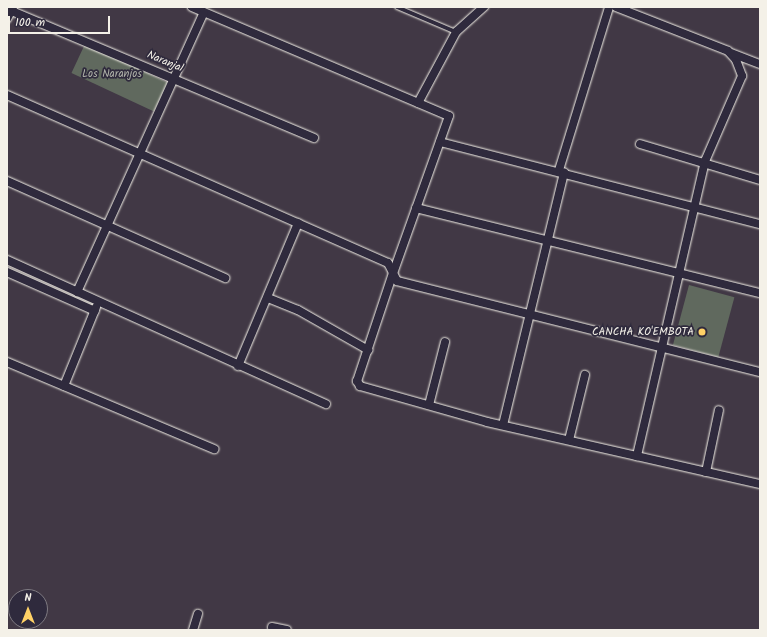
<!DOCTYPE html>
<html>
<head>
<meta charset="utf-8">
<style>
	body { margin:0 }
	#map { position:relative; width:767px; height:637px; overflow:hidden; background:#413845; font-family:Kalam,sans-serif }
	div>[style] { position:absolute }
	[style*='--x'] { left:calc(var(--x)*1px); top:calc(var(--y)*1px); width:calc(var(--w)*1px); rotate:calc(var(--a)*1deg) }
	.green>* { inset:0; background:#60695e; transform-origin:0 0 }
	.roads { filter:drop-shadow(0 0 1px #f4f1e8) drop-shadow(0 0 1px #f4f1e8) }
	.service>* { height:4px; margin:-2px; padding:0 2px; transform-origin:2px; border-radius:2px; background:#2f2a3d }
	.minor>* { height:8px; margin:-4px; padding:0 4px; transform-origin:4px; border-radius:4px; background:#2f2a3d }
	.dots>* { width:11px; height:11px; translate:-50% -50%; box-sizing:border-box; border:2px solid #2f2a3d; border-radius:50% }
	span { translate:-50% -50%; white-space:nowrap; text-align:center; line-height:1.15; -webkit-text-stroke:3.5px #2f2a3d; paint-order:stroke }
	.street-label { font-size:11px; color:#f4f1e8 }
	.park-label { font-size:11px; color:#b1b4aa }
	.poi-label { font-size:11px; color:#f4f1e8 }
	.right { translate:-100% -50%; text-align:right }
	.frame { position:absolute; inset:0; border:8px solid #f4f1e8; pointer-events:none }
	.north { position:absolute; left:8px; top:589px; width:40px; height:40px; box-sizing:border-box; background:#2f2a3d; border:1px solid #7e7a81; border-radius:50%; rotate:0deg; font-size:11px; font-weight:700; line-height:16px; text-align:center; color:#f4f1e8 }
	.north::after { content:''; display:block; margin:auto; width:14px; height:18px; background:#ffd166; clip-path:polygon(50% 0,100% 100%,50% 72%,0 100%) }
	.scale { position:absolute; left:8px; top:16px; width:102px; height:18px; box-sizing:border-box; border:2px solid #f4f1e8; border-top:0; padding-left:5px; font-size:12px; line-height:14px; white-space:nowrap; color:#f4f1e8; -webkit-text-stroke:3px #2f2a3d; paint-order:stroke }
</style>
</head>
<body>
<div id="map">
	<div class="green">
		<div style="left:85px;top:44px;width:91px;height:32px;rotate:25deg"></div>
		<div style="left:689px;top:285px;width:47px;height:62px;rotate:15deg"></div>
	</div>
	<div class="roads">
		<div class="service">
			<div style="--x:397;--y:7;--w:64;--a:23"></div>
		</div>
		<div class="minor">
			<div style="--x:192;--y:7;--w:279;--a:23"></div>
			<div style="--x:449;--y:116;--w:167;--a:109.6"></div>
			<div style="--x:393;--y:273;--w:9;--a:63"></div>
			<div style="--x:397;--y:281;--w:374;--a:14.1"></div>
			<div style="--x:616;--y:7;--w:120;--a:21.4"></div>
			<div style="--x:728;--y:51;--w:12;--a:48"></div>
			<div style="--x:736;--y:60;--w:17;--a:69"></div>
			<div style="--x:742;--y:76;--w:93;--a:113.5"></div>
			<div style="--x:705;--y:161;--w:303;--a:103"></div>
			<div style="--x:7;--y:9;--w:333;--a:22.8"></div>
			<div style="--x:7;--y:19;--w:13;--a:-63"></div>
			<div style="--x:731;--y:53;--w:31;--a:21"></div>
			<div style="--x:7;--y:95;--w:416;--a:23.8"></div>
			<div style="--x:388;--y:263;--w:11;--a:63"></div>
			<div style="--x:393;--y:273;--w:114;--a:108.4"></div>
			<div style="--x:357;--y:381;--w:6;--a:59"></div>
			<div style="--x:360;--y:386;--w:132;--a:15.8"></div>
			<div style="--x:487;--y:422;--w:280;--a:12.8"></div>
			<div style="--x:418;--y:103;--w:81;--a:-61.8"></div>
			<div style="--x:456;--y:32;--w:38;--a:-42"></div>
			<div style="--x:440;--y:142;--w:330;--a:14.4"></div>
			<div style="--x:640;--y:144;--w:125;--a:16.7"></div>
			<div style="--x:559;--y:170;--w:170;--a:-72.9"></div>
			<div style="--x:7;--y:181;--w:239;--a:24"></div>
			<div style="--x:416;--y:208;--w:354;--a:13.9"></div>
			<div style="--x:7;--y:260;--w:350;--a:24.3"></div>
			<div style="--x:7;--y:272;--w:96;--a:23.9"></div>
			<div style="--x:77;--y:292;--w:307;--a:-65.6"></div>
			<div style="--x:268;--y:298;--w:32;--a:22"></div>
			<div style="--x:298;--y:310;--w:81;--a:29.7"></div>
			<div style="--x:7;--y:362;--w:225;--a:22.8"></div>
			<div style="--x:238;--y:366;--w:155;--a:-67.2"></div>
			<div style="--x:64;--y:386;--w:85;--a:-67.9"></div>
			<div style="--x:429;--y:405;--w:65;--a:-75.7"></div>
			<div style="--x:503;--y:425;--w:260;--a:-76.4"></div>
			<div style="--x:569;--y:440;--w:67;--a:-76.2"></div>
			<div style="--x:706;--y:472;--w:63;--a:-78.2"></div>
			<div style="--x:272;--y:627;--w:15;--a:11"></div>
			<div style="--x:193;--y:630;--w:17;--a:-73"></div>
		</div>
	</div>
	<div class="dots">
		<div style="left:702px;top:332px;background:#ffd166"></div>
	</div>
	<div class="street-label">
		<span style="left:165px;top:62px;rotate:23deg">Naranjal</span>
	</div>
	<div class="park-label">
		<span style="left:112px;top:74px">Los Naranjos</span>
	</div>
	<div class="poi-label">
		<span class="right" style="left:694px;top:332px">CANCHA KO'EMBOTA</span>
	</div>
	<div class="frame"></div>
	<div class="north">N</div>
	<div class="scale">100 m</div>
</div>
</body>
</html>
